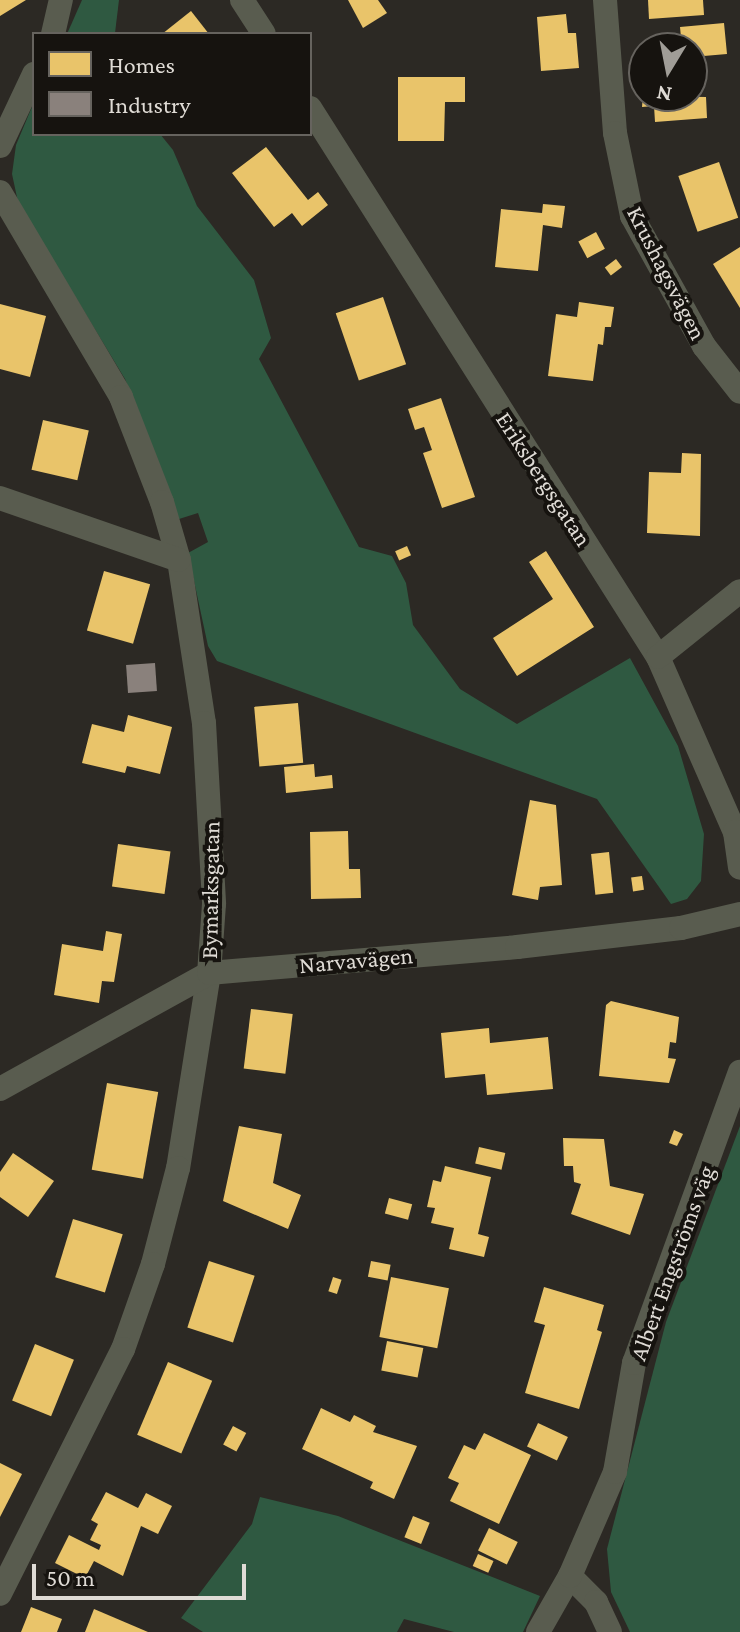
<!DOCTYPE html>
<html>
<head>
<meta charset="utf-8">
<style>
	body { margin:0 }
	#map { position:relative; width:740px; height:1632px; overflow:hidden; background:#2c2924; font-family:"Crimson Pro",serif }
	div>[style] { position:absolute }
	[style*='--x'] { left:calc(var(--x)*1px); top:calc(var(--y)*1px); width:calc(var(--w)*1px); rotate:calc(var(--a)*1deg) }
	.green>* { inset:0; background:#2f5941 }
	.homes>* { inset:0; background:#e9c46a; transform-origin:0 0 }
	.industry>* { inset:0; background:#8a817c; transform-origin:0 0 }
	.street>* { height:24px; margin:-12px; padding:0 12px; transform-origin:12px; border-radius:12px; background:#595c4f }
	span { translate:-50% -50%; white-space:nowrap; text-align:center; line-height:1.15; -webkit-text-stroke:8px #16130f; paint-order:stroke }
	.street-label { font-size:24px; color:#dfdbd5 }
	.legend { position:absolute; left:32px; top:32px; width:280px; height:104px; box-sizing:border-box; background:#16130f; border:2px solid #66635e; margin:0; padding:10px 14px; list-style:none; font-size:24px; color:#dfdbd5 }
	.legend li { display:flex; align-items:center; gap:16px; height:40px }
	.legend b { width:40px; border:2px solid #66635e }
	.north { position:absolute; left:628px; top:32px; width:80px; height:80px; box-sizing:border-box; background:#16130f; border:2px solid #66635e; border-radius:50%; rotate:190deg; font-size:22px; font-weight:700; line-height:32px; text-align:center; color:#dfdbd5 }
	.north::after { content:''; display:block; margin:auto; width:28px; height:36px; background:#a09d97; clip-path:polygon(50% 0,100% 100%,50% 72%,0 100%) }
	.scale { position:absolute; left:32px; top:1564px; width:214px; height:36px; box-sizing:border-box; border:4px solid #dfdbd5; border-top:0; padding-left:10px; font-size:24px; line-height:28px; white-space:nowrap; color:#dfdbd5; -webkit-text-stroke:6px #16130f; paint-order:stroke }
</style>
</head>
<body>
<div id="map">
	<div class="green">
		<div style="clip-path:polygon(82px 0,119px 0,115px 33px,67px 34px)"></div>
		<div style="clip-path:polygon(34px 102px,34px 134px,160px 134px,173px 150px,197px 206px,254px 280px,271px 338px,259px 359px,359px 547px,392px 556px,406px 583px,413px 625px,460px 689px,517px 724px,630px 658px,678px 746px,704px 834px,701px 881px,687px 899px,671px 904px,597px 799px,217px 661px,208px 646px,188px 553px,208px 542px,198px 513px,179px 519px,125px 379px,18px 202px,12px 174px,16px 145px)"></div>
		<div style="clip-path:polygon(740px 1126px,740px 1632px,630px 1632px,611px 1592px,607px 1549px,666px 1322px)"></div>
		<div style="clip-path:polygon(260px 1497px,338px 1516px,540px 1596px,523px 1632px,454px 1632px,404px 1619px,397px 1632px,203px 1632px,181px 1618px,252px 1524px)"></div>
	</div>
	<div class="homes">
		<div style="clip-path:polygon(0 0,26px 0,0 16px)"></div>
		<div style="clip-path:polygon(348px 0,378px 0,387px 13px,363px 28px)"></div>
		<div style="clip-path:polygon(648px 0,703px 0,704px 15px,649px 19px)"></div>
		<div style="clip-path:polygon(191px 11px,209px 34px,162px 34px)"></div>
		<div style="clip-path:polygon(566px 14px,568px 33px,576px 33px,579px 68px,541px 71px,537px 17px)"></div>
		<div style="clip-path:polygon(724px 23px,727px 54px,692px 57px,692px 48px,682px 48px,680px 27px)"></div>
		<div style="clip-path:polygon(398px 77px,465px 77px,465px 102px,445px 102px,444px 141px,398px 141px)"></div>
		<div style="clip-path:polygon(644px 83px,644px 96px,706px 97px,707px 118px,655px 122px,654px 106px,642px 107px)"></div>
		<div style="clip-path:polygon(266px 147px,308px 200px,318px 192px,328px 205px,302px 226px,292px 213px,274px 227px,232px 173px)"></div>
		<div style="left:719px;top:162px;width:59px;height:43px;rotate:71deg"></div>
		<div style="clip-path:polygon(543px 204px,565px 206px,562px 228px,543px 225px,538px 271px,495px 267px,501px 209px,542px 213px)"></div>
		<div style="left:596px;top:232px;width:19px;height:20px;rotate:62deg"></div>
		<div style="clip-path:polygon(740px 247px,740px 308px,713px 264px)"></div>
		<div style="left:616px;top:259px;width:10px;height:14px;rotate:53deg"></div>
		<div style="left:383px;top:297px;width:71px;height:50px;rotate:71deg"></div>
		<div style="clip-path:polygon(579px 302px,614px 307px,611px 327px,605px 327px,603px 345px,598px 344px,593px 381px,548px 376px,556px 314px,577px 317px)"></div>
		<div style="clip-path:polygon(0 304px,46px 316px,30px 377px,0 369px)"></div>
		<div style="clip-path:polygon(441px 398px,475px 497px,442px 508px,423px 453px,432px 450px,424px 427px,415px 430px,408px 409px)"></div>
		<div style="left:43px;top:420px;width:47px;height:51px;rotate:13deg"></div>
		<div style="clip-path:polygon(682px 453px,701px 454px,700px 536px,647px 533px,649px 472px,681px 473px)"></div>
		<div style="left:407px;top:546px;width:10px;height:13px;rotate:66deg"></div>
		<div style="clip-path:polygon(546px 551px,594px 627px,517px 676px,493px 638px,553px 599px,529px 562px)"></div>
		<div style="left:104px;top:571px;width:48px;height:62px;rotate:16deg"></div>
		<div style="left:298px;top:703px;width:60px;height:44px;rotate:85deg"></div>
		<div style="clip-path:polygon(128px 715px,172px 727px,160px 774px,127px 766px,125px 773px,82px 763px,92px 724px,124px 732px)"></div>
		<div style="clip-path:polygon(314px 764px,315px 777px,332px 775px,333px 788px,286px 793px,284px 767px)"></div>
		<div style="clip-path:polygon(530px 800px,556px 805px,562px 885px,540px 887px,538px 900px,512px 895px)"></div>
		<div style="clip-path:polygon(348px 831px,349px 869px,360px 869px,361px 898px,311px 899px,310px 832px)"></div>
		<div style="left:118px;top:844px;width:53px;height:43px;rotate:8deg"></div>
		<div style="left:609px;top:852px;width:41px;height:18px;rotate:84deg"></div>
		<div style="left:642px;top:876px;width:14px;height:11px;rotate:82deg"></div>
		<div style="clip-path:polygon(106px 931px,122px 934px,114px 982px,102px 981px,99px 1003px,54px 995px,62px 944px,103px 951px)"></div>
		<div style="clip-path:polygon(611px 1001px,679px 1017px,676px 1043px,670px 1042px,668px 1058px,676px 1059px,669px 1083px,599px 1076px,606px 1005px)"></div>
		<div style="left:251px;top:1009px;width:42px;height:60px;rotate:7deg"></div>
		<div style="clip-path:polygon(489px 1028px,490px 1043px,548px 1037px,553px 1089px,487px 1095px,485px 1074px,445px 1078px,441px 1033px)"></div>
		<div style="left:107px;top:1083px;width:52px;height:88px;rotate:10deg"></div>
		<div style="clip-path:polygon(239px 1126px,282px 1134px,273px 1183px,301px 1195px,288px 1229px,223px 1201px)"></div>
		<div style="clip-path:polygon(674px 1130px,683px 1134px,677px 1146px,669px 1143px)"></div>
		<div style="clip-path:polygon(563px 1138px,604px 1139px,610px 1186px,644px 1194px,630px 1235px,571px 1214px,581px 1184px,574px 1182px,573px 1166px,564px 1166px)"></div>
		<div style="left:479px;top:1147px;width:27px;height:17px;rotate:13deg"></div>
		<div style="clip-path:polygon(13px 1153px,54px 1181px,28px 1217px,0 1197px,0 1172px)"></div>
		<div style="clip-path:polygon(445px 1166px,491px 1177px,478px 1234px,489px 1237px,484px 1257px,449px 1249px,454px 1228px,431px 1223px,435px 1208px,427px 1207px,433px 1180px,441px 1182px)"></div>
		<div style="left:389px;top:1198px;width:24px;height:16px;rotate:15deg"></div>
		<div style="left:73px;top:1219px;width:52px;height:61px;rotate:17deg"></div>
		<div style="left:209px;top:1261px;width:48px;height:70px;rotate:18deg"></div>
		<div style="left:371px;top:1261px;width:20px;height:16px;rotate:11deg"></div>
		<div style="left:333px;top:1277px;width:9px;height:15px;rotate:18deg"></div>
		<div style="left:391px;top:1277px;width:59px;height:61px;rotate:11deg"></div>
		<div style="clip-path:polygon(544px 1287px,604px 1305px,597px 1330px,602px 1332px,579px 1409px,525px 1393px,545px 1325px,534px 1322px)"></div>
		<div style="left:387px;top:1341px;width:37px;height:30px;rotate:11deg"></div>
		<div style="left:35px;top:1344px;width:42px;height:61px;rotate:22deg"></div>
		<div style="left:168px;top:1362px;width:48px;height:79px;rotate:23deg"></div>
		<div style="clip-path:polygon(321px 1408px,350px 1422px,354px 1415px,376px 1426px,373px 1432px,417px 1446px,394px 1499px,370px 1488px,373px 1482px,302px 1449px)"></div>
		<div style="left:538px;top:1423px;width:33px;height:26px;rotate:25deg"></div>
		<div style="left:233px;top:1426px;width:15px;height:21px;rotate:28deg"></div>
		<div style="clip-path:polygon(484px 1433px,531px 1455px,499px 1524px,450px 1501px,459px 1483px,448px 1478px,464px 1445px,475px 1450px)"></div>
		<div style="clip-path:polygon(0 1463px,22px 1474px,0 1517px)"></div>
		<div style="clip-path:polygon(106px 1492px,138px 1508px,146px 1493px,172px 1506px,158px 1534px,141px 1526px,123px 1576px,94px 1561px,85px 1578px,55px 1563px,69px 1535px,99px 1550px,101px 1545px,90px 1540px,98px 1524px,91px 1520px)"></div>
		<div style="left:413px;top:1516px;width:18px;height:23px;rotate:22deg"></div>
		<div style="left:489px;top:1528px;width:32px;height:25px;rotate:26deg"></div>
		<div style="left:478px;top:1554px;width:17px;height:13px;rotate:24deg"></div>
		<div style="clip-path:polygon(31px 1607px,62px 1619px,57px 1632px,21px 1632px)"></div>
		<div style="clip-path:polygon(94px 1609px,148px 1632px,85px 1632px)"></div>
	</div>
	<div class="industry">
		<div style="left:155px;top:663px;width:28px;height:29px;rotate:86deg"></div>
	</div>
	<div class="street">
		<div style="--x:242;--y:0;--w:40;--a:57.1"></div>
		<div style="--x:605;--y:0;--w:133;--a:85.7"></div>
		<div style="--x:615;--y:133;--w:85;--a:78.4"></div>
		<div style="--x:632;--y:216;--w:149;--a:61"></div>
		<div style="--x:704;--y:346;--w:58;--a:52"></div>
		<div style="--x:53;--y:34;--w:35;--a:-77"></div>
		<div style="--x:310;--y:108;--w:650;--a:57.63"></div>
		<div style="--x:658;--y:657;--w:191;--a:66.3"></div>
		<div style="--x:735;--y:832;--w:36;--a:82"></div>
		<div style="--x:0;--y:146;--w:80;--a:-64.7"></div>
		<div style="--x:0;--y:192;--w:238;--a:59.4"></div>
		<div style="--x:121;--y:397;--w:113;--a:68.7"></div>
		<div style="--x:162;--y:502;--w:60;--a:73.7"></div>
		<div style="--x:179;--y:560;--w:165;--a:81.3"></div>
		<div style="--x:204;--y:723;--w:181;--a:86.8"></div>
		<div style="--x:214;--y:904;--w:69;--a:94.1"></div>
		<div style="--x:209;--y:973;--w:197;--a:99"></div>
		<div style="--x:178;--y:1168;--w:99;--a:104.6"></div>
		<div style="--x:153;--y:1264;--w:90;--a:109.4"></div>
		<div style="--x:123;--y:1349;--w:274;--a:116.7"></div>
		<div style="--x:0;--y:498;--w:189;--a:19.1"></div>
		<div style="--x:658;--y:657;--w:105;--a:-38.8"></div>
		<div style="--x:0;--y:1089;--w:239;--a:-29"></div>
		<div style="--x:209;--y:973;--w:309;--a:-4.8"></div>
		<div style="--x:517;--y:947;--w:165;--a:-6.6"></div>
		<div style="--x:681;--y:928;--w:61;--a:-13.3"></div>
		<div style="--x:570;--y:1576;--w:37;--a:45"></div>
		<div style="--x:596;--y:1602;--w:33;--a:65"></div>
		<div style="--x:538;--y:1632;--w:64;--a:-60.3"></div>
		<div style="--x:570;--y:1576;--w:113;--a:-66.6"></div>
		<div style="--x:615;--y:1472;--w:111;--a:-80.1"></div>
		<div style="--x:634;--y:1363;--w:310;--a:-70"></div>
	</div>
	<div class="street-label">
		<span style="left:667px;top:273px;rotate:63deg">Krushagsvägen</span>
		<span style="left:544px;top:479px;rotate:57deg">Eriksbergsgatan</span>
		<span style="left:210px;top:890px;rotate:-89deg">Bymarksgatan</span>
		<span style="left:356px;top:960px;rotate:-5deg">Narvavägen</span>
		<span style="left:672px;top:1263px;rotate:-70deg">Albert Engströms väg</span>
	</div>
	<ul class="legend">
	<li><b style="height:22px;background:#e9c46a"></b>Homes</li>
	<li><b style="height:22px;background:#8a817c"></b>Industry</li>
	</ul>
	<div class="north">N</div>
	<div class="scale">50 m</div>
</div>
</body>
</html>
